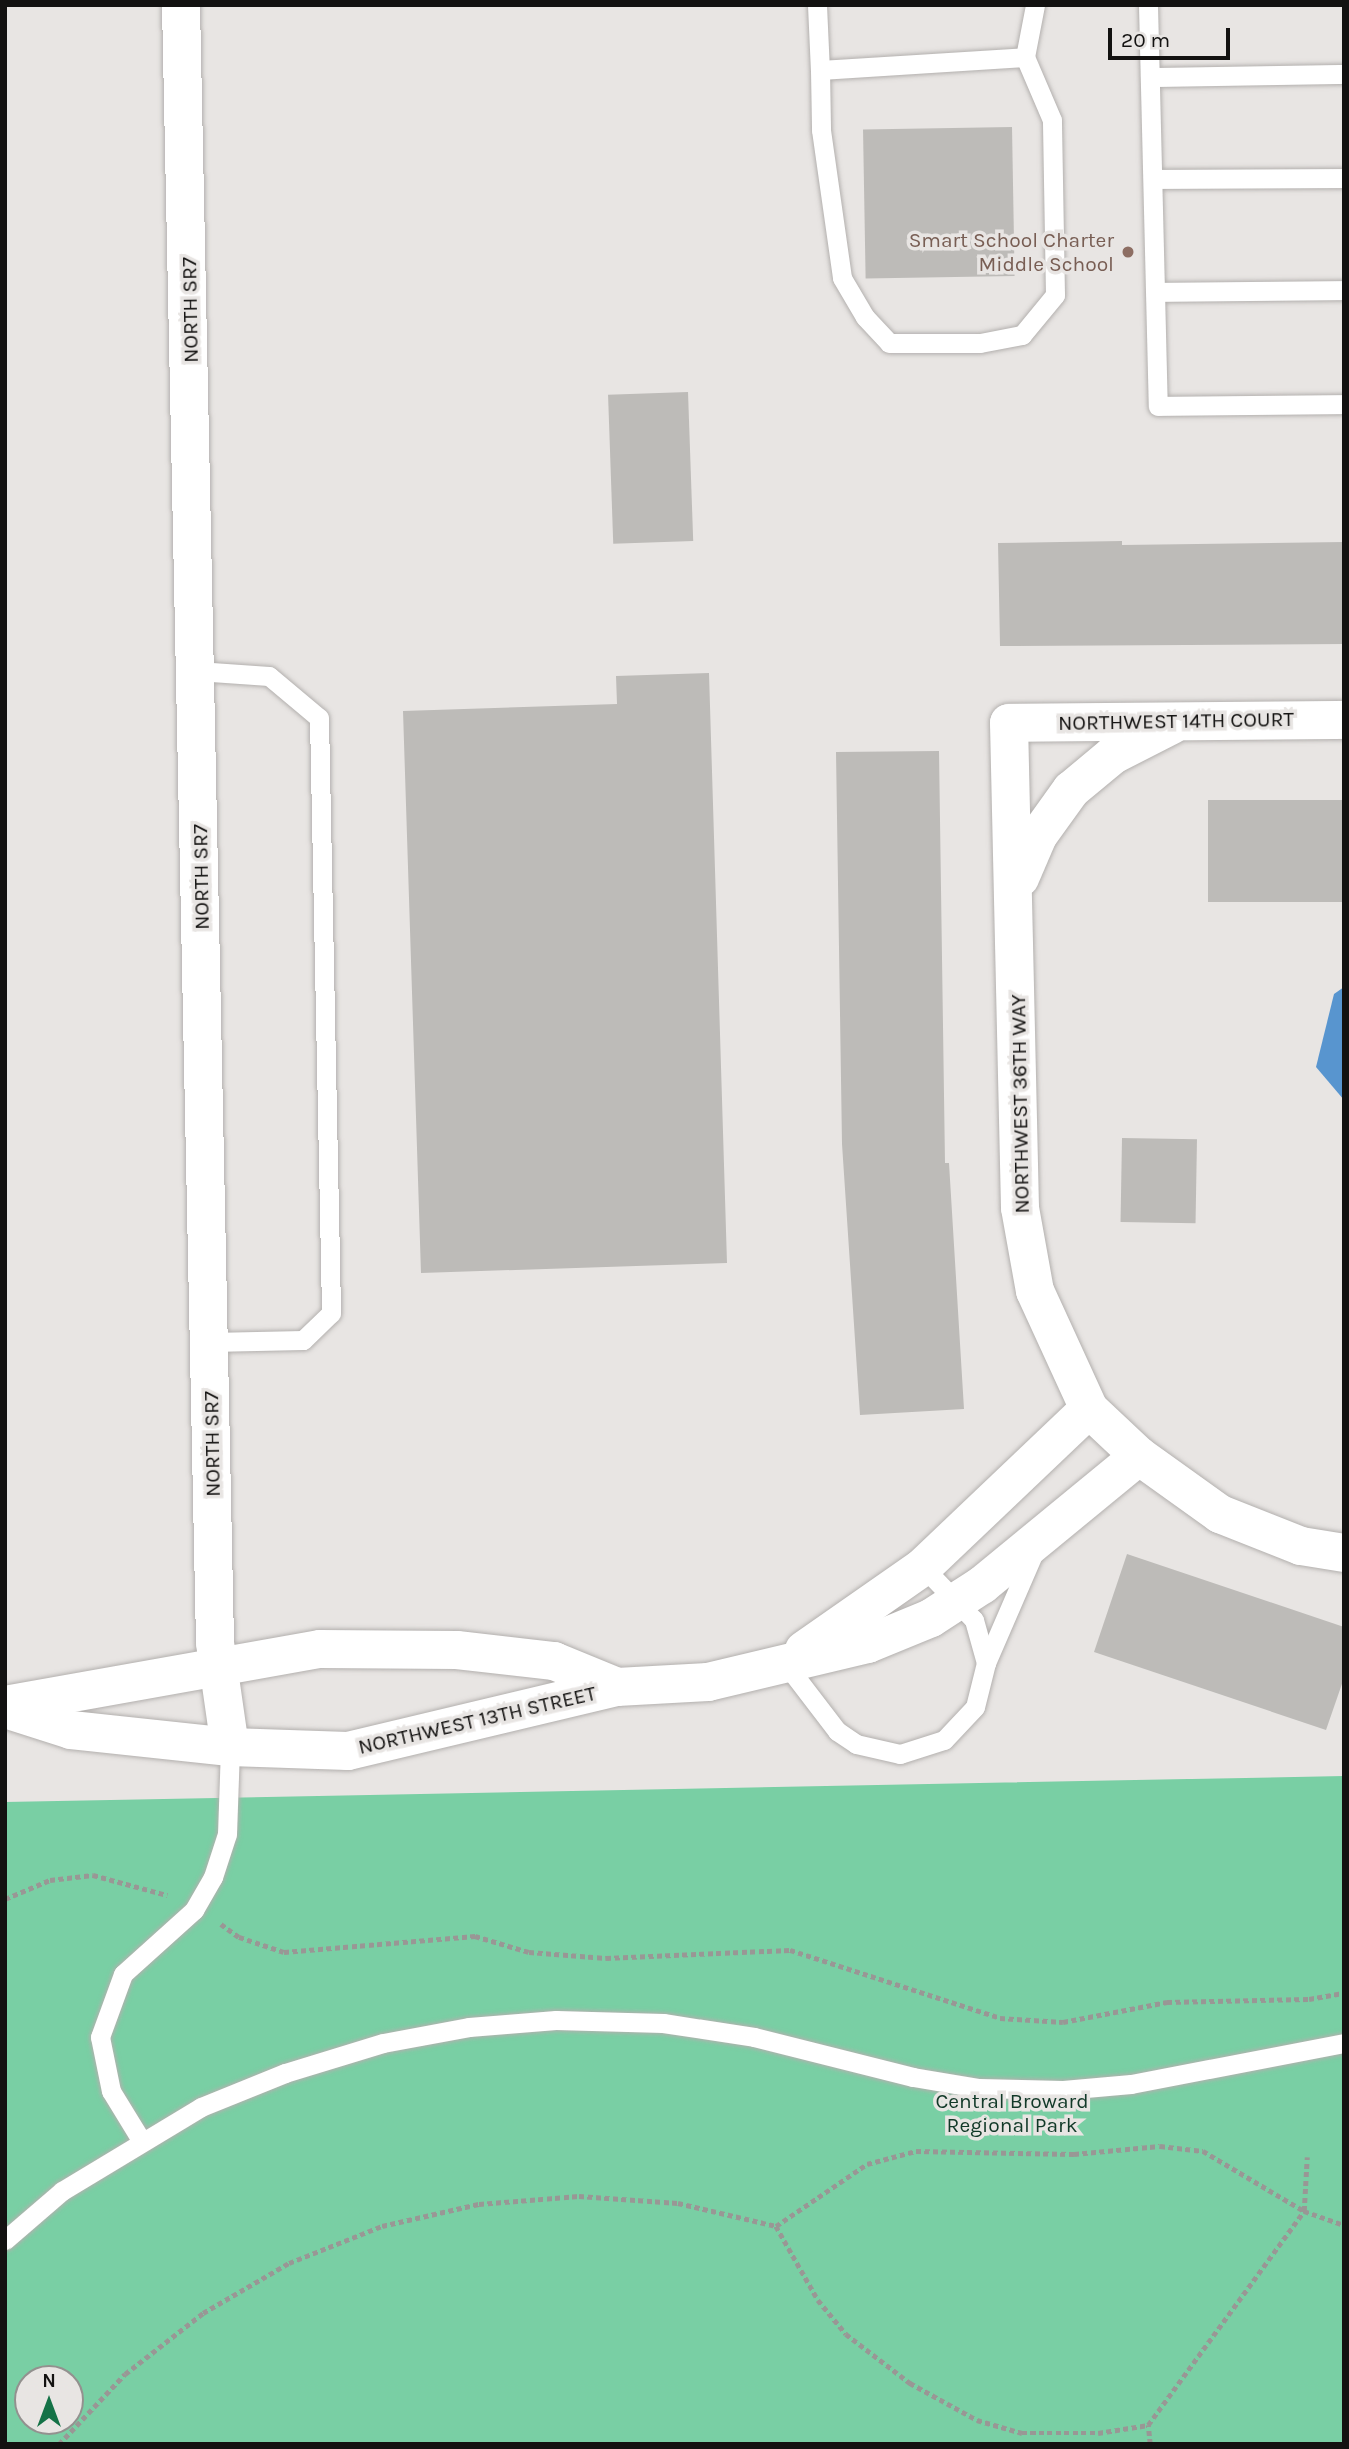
<!DOCTYPE html>
<html>
<head>
<meta charset="utf-8">
<style>
	body { margin:0 }
	#map { position:relative; width:1349px; height:2449px; overflow:hidden; background:#e8e5e3; font-family:Karla,sans-serif }
	div>[style] { position:absolute }
	[style*='--x'] { left:calc(var(--x)*1px); top:calc(var(--y)*1px); width:calc(var(--w)*1px); rotate:calc(var(--a)*1deg) }
	.green>* { inset:0; background:#79cfa4 }
	.water>* { inset:0; background:#5895cf }
	.building>* { inset:0; background:#bdbbb8; transform-origin:0 0 }
	.path>* { height:4.5px; margin-top:-2.25px; transform-origin:0; background:repeating-linear-gradient(90deg,#999795 0 5px,transparent 0 8.5px) }
	.roads { filter:drop-shadow(0 0 2px #b3b0ae) drop-shadow(0 0 2px #b3b0ae) }
	.lane>* { height:19px; margin:-9.5px; padding:0 9.5px; transform-origin:9.5px; border-radius:9.5px; background:#fff }
	.street>* { height:38px; margin:-19px; padding:0 19px; transform-origin:19px; border-radius:19px; background:#fff }
	.dots>* { width:19px; height:19px; translate:-50% -50%; box-sizing:border-box; border:4px solid #e8e5e3; border-radius:50% }
	span { translate:-50% -50%; white-space:nowrap; text-align:center; line-height:1.15; -webkit-text-stroke:7px #e8e5e3; paint-order:stroke }
	.education-label { font-size:21px; color:#785e54 }
	.right { translate:-100% -50%; text-align:right }
	.street-label { font-size:21px; color:#131211 }
	.park-label { font-size:21px; color:#113928 }
	.frame { position:absolute; inset:0; border:7px solid #131211; pointer-events:none }
	.north { position:absolute; left:14px; top:2365px; width:70px; height:70px; box-sizing:border-box; background:#e8e5e3; border:2px solid #93918f; border-radius:50%; rotate:0deg; font-size:19px; font-weight:700; line-height:28px; text-align:center; color:#131211 }
	.north::after { content:''; display:block; margin:auto; width:24px; height:32px; background:#157247; clip-path:polygon(50% 0,100% 100%,50% 72%,0 100%) }
	.scale { position:absolute; left:1108px; top:28px; width:122px; height:32px; box-sizing:border-box; border:4px solid #131211; border-top:0; padding-left:9px; font-size:21px; line-height:24px; white-space:nowrap; color:#131211; -webkit-text-stroke:5px #e8e5e3; paint-order:stroke }
</style>
</head>
<body>
<div id="map">
	<div class="green">
		<div style="clip-path:polygon(evenodd,1344px 1776px,1344px 2444px,5px 2444px,5px 1802px,1344px 1776px,28px 2379px,70px 2379px,70px 2421px,28px 2421px,28px 2379px)"></div>
	</div>
	<div class="water">
		<div style="clip-path:polygon(1344px 987px,1344px 1100px,1316px 1067px,1334px 994px)"></div>
	</div>
	<div class="building">
		<div style="left:1012px;top:127px;width:149px;height:149px;rotate:89deg"></div>
		<div style="left:688px;top:392px;width:149px;height:80px;rotate:88deg"></div>
		<div style="clip-path:polygon(1122px 541px,1122px 545px,1344px 542px,1344px 644px,1000px 646px,998px 543px)"></div>
		<div style="clip-path:polygon(709px 673px,727px 1263px,421px 1273px,403px 711px,617px 704px,616px 676px)"></div>
		<div style="clip-path:polygon(939px 751px,945px 1163px,949px 1163px,964px 1409px,860px 1415px,842px 1144px,836px 752px)"></div>
		<div style="left:1344px;top:800px;width:102px;height:136px;rotate:90deg"></div>
		<div style="left:1122px;top:1138px;width:75px;height:84px;rotate:1deg"></div>
		<div style="clip-path:polygon(1127px 1554px,1344px 1627px,1344px 1678px,1326px 1730px,1094px 1652px)"></div>
	</div>
	<div class="path">
		<div style="--x:5;--y:1899;--w:49;--a:-22.9"></div>
		<div style="--x:50;--y:1880;--w:43;--a:-6.6"></div>
		<div style="--x:93;--y:1875;--w:77;--a:15.1"></div>
		<div style="--x:221;--y:1924;--w:22;--a:36"></div>
		<div style="--x:239;--y:1937;--w:47;--a:18.4"></div>
		<div style="--x:284;--y:1952;--w:192;--a:-4.8"></div>
		<div style="--x:475;--y:1936;--w:56;--a:16.5"></div>
		<div style="--x:529;--y:1952;--w:77;--a:4.5"></div>
		<div style="--x:606;--y:1958;--w:184;--a:-2.5"></div>
		<div style="--x:790;--y:1950;--w:221;--a:17.9"></div>
		<div style="--x:1000;--y:2018;--w:63;--a:3.6"></div>
		<div style="--x:1063;--y:2022;--w:106;--a:-10.9"></div>
		<div style="--x:1167;--y:2002;--w:142;--a:-1.2"></div>
		<div style="--x:1309;--y:1999;--w:36;--a:-10"></div>
		<div style="--x:776;--y:2226;--w:85;--a:60.4"></div>
		<div style="--x:818;--y:2300;--w:44;--a:50.5"></div>
		<div style="--x:846;--y:2334;--w:81;--a:37.4"></div>
		<div style="--x:910;--y:2383;--w:77;--a:28.9"></div>
		<div style="--x:977;--y:2420;--w:47;--a:16.1"></div>
		<div style="--x:1022;--y:2433;--w:76;--a:0"></div>
		<div style="--x:1098;--y:2433;--w:51;--a:-9.1"></div>
		<div style="--x:59;--y:2444;--w:96;--a:-46.7"></div>
		<div style="--x:125;--y:2374;--w:99;--a:-38"></div>
		<div style="--x:203;--y:2313;--w:99;--a:-30.2"></div>
		<div style="--x:289;--y:2263;--w:100;--a:-21.7"></div>
		<div style="--x:382;--y:2226;--w:99;--a:-12.8"></div>
		<div style="--x:479;--y:2204;--w:100;--a:-4.6"></div>
		<div style="--x:579;--y:2196;--w:99;--a:4"></div>
		<div style="--x:678;--y:2203;--w:101;--a:13.2"></div>
		<div style="--x:776;--y:2226;--w:110;--a:-34.3"></div>
		<div style="--x:867;--y:2164;--w:51;--a:-14.9"></div>
		<div style="--x:916;--y:2151;--w:158;--a:1.1"></div>
		<div style="--x:1074;--y:2154;--w:86;--a:-5.3"></div>
		<div style="--x:1160;--y:2146;--w:43;--a:6.6"></div>
		<div style="--x:1203;--y:2151;--w:117;--a:30.7"></div>
		<div style="--x:1304;--y:2211;--w:42;--a:19.3"></div>
		<div style="--x:1150;--y:2444;--w:19;--a:-96"></div>
		<div style="--x:1148;--y:2425;--w:265;--a:-53.9"></div>
		<div style="--x:1304;--y:2211;--w:54;--a:-86.8"></div>
	</div>
	<div class="roads">
		<div class="lane">
			<div style="--x:817;--y:5;--w:65;--a:87.4"></div>
			<div style="--x:820;--y:70;--w:205;--a:-3.6"></div>
			<div style="--x:1025;--y:57;--w:53;--a:-79.1"></div>
			<div style="--x:1148;--y:5;--w:401;--a:88.6"></div>
			<div style="--x:1158;--y:406;--w:186;--a:-0.6"></div>
			<div style="--x:820;--y:70;--w:60;--a:89"></div>
			<div style="--x:821;--y:130;--w:149;--a:81.9"></div>
			<div style="--x:842;--y:278;--w:45;--a:59.5"></div>
			<div style="--x:865;--y:317;--w:35;--a:47"></div>
			<div style="--x:889;--y:343;--w:91;--a:0"></div>
			<div style="--x:980;--y:343;--w:43;--a:-10.8"></div>
			<div style="--x:1022;--y:335;--w:52;--a:-50.5"></div>
			<div style="--x:1055;--y:295;--w:175;--a:-91"></div>
			<div style="--x:1052;--y:120;--w:69;--a:-113.2"></div>
			<div style="--x:1150;--y:77;--w:194;--a:-0.9"></div>
			<div style="--x:1153;--y:179;--w:191;--a:-0.3"></div>
			<div style="--x:1156;--y:292;--w:188;--a:-0.6"></div>
			<div style="--x:197;--y:671;--w:72;--a:4"></div>
			<div style="--x:269;--y:676;--w:65;--a:40"></div>
			<div style="--x:319;--y:718;--w:595;--a:88.84"></div>
			<div style="--x:331;--y:1313;--w:39;--a:136"></div>
			<div style="--x:303;--y:1340;--w:93;--a:178.8"></div>
			<div style="--x:785;--y:1663;--w:86;--a:52.6"></div>
			<div style="--x:837;--y:1731;--w:23;--a:34"></div>
			<div style="--x:856;--y:1744;--w:45;--a:12.8"></div>
			<div style="--x:900;--y:1754;--w:46;--a:-17.7"></div>
			<div style="--x:944;--y:1740;--w:45;--a:-46.8"></div>
			<div style="--x:975;--y:1707;--w:45;--a:-76"></div>
			<div style="--x:986;--y:1663;--w:45;--a:-105.6"></div>
			<div style="--x:974;--y:1620;--w:74;--a:-133.9"></div>
			<div style="--x:986;--y:1663;--w:121;--a:-66.6"></div>
			<div style="--x:141;--y:2140;--w:57;--a:-121.5"></div>
			<div style="--x:111;--y:2091;--w:55;--a:-101.5"></div>
			<div style="--x:100;--y:2037;--w:67;--a:-69.9"></div>
			<div style="--x:123;--y:1974;--w:96;--a:-42"></div>
			<div style="--x:194;--y:1910;--w:38;--a:-60"></div>
			<div style="--x:213;--y:1877;--w:45;--a:-72"></div>
			<div style="--x:227;--y:1834;--w:87;--a:-88"></div>
			<div style="--x:5;--y:2240;--w:75;--a:-40.7"></div>
			<div style="--x:62;--y:2191;--w:162;--a:-31.1"></div>
			<div style="--x:201;--y:2107;--w:91;--a:-22"></div>
			<div style="--x:285;--y:2073;--w:102;--a:-17"></div>
			<div style="--x:383;--y:2043;--w:87;--a:-10.5"></div>
			<div style="--x:469;--y:2027;--w:87;--a:-4.6"></div>
			<div style="--x:556;--y:2020;--w:107;--a:1.6"></div>
			<div style="--x:663;--y:2023;--w:92;--a:8.7"></div>
			<div style="--x:754;--y:2037;--w:164;--a:14.1"></div>
			<div style="--x:913;--y:2077;--w:67;--a:9.5"></div>
			<div style="--x:979;--y:2088;--w:84;--a:1.4"></div>
			<div style="--x:1063;--y:2090;--w:68;--a:-5"></div>
			<div style="--x:1131;--y:2084;--w:217;--a:-10.9"></div>
		</div>
		<div class="street">
			<div style="--x:181;--y:5;--w:1638;--a:88.81"></div>
			<div style="--x:215;--y:1643;--w:105;--a:81.8"></div>
			<div style="--x:1344;--y:720;--w:335;--a:179.5"></div>
			<div style="--x:1009;--y:723;--w:485;--a:88.7"></div>
			<div style="--x:1020;--y:1208;--w:84;--a:79.8"></div>
			<div style="--x:1035;--y:1291;--w:130;--a:65.4"></div>
			<div style="--x:1089;--y:1409;--w:69;--a:43.2"></div>
			<div style="--x:1139;--y:1456;--w:100;--a:35.6"></div>
			<div style="--x:1220;--y:1514;--w:87;--a:21.6"></div>
			<div style="--x:1301;--y:1546;--w:44;--a:9.2"></div>
			<div style="--x:1020;--y:878;--w:46;--a:-66.8"></div>
			<div style="--x:1038;--y:836;--w:57;--a:-54.3"></div>
			<div style="--x:1071;--y:790;--w:55;--a:-39.8"></div>
			<div style="--x:1113;--y:755;--w:66;--a:-27"></div>
			<div style="--x:804;--y:1650;--w:145;--a:-34.9"></div>
			<div style="--x:923;--y:1567;--w:229;--a:-43.6"></div>
			<div style="--x:5;--y:1705;--w:320;--a:-10.1"></div>
			<div style="--x:320;--y:1649;--w:137;--a:0.4"></div>
			<div style="--x:457;--y:1650;--w:98;--a:6.5"></div>
			<div style="--x:554;--y:1661;--w:68;--a:22.4"></div>
			<div style="--x:5;--y:1709;--w:69;--a:17.7"></div>
			<div style="--x:71;--y:1730;--w:160;--a:6.1"></div>
			<div style="--x:230;--y:1747;--w:118;--a:1.9"></div>
			<div style="--x:348;--y:1751;--w:277;--a:-13.4"></div>
			<div style="--x:617;--y:1687;--w:91;--a:-3.1"></div>
			<div style="--x:708;--y:1682;--w:164;--a:-13.4"></div>
			<div style="--x:868;--y:1644;--w:68;--a:-22.4"></div>
			<div style="--x:931;--y:1618;--w:61;--a:-32.9"></div>
			<div style="--x:982;--y:1585;--w:203;--a:-39.4"></div>
		</div>
	</div>
	<div class="dots">
		<div style="left:1128px;top:252px;background:#8d6e63"></div>
	</div>
	<div class="education-label">
		<span class="right" style="left:1114px;top:252px">Smart School Charter<br>Middle School</span>
	</div>
	<div class="street-label">
		<span style="left:190px;top:310px;rotate:-91deg">NORTH SR7</span>
		<span style="left:1176px;top:721px;rotate:-1deg">NORTHWEST 14TH COURT</span>
		<span style="left:201px;top:877px;rotate:-91deg">NORTH SR7</span>
		<span style="left:1020px;top:1104px;rotate:-91deg">NORTHWEST 36TH WAY</span>
		<span style="left:212px;top:1444px;rotate:-91deg">NORTH SR7</span>
		<span style="left:477px;top:1720px;rotate:-13deg">NORTHWEST 13TH STREET</span>
	</div>
	<div class="park-label">
		<span style="left:1012px;top:2113px">Central Broward<br>Regional Park</span>
	</div>
	<div class="frame"></div>
	<div class="north">N</div>
	<div class="scale">20 m</div>
</div>
</body>
</html>
